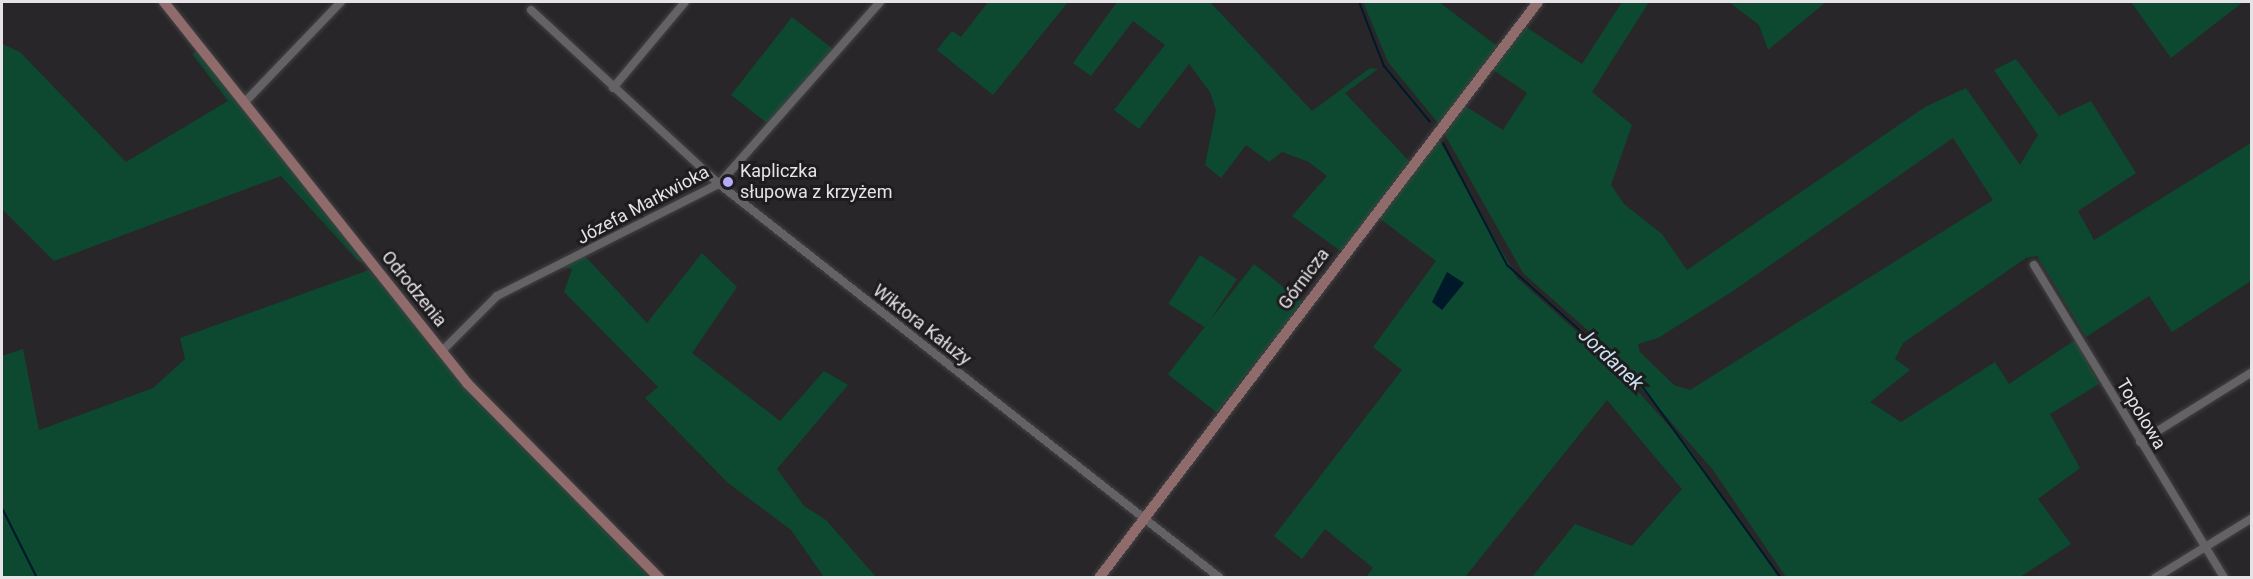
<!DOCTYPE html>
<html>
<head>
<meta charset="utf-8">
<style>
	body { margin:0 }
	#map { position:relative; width:2253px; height:579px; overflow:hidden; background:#282629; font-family:Roboto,sans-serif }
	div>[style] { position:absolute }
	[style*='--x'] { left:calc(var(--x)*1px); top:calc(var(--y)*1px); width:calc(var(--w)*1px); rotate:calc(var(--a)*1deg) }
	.green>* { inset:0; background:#0c4930; transform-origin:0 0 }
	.water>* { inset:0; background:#001929 }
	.stream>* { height:2px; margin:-1px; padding:0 1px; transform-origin:1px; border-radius:1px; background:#001929 }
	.roads { filter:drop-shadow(0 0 2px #444244) drop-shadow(0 0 2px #444244) }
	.street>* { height:8px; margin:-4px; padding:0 4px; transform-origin:4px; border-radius:4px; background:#646265 }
	.secondary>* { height:10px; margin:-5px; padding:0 5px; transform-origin:5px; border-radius:5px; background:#8f6b6b }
	.dots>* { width:16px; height:16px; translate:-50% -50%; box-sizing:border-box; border:3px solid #1e1c1f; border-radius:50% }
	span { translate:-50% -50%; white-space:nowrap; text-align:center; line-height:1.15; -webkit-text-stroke:6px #1e1c1f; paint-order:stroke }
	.poi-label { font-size:18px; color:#e5e3e5 }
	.left { translate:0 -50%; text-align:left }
	.street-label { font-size:18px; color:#e5e3e5 }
	.water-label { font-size:20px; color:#cde2f1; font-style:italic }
	.frame { position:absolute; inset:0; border:3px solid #e5e3e5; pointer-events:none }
</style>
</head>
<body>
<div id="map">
	<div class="green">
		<div style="clip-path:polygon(988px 2px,1068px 2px,993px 95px,937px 50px,952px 31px,961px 37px)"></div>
		<div style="clip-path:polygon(1117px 2px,1210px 2px,1312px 111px,1370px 68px,1378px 69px,1345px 93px,1409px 161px,1342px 252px,1292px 216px,1327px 176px,1309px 162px,1282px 152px,1269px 162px,1246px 145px,1221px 178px,1205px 165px,1216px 110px,1210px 92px,1189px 64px,1139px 129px,1114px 110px,1165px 45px,1133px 21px,1091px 76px,1073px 63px)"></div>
		<div style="clip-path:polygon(1363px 2px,1439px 2px,1497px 46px,1439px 124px,1388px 62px)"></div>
		<div style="clip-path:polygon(evenodd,1622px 2px,1649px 2px,1592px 92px,1632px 125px,1611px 185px,1624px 204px,1662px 234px,1687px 270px,1925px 107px,1966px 88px,2020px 165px,2038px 135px,1994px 70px,2016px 59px,2059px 116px,2091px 101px,2136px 173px,2078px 211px,2094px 240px,2251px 143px,2251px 281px,2172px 332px,2149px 296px,2086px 337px,2037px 256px,2026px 258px,1903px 343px,1895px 359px,1910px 370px,1870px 402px,1901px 422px,1995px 362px,2009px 384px,2075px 340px,2099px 384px,2050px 414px,2080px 468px,2038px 499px,2071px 544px,2020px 577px,1786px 577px,1713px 470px,1600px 341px,1523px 273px,1445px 135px,1465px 106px,1503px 130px,1527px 93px,1493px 70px,1526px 27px,1582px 64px,1622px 2px,1953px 138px,1993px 200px,1690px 390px,1674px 385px,1640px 352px,1638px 344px,1658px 338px,1733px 291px,1953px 138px)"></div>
		<div style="clip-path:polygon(1729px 2px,1826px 2px,1768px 50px,1759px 25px)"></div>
		<div style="clip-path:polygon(2131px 2px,2243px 2px,2171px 58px)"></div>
		<div style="left:792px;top:17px;width:52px;height:99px;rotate:38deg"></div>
		<div style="clip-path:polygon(2px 44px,20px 52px,126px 162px,228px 101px,192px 54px,197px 51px,367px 264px,358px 261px,281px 176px,54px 261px,2px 209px)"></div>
		<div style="clip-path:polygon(1438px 138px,1517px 278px,1614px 365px,1689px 448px,1778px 577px,1532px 577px,1575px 524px,1632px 546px,1682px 489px,1607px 400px,1465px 577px,1366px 577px,1373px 568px,1325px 529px,1302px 559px,1274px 536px,1402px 370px,1373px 347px,1436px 261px,1379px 218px)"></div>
		<div style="clip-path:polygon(702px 253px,737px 287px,692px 353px,780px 421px,824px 371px,848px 385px,777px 469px,804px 506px,826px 520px,876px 577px,824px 577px,791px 530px,728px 483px,645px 398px,658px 387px,564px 292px,572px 269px,562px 267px,584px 255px,647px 323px)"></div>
		<div style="left:1200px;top:255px;width:44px;height:58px;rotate:33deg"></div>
		<div style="left:1254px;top:264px;width:62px;height:140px;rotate:38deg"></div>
		<div style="clip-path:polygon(369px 270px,436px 348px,427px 344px,649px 577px,2px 577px,2px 356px,23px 349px,39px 430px,26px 435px,153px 388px,185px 359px,180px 338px)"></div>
	</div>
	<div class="water">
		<div style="clip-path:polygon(1447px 272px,1464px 283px,1442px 310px,1432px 302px)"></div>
	</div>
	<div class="stream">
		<div style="--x:1359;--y:2;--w:69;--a:68.7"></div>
		<div style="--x:1384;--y:66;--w:72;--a:50.6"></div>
		<div style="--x:1443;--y:143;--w:138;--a:62.3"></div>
		<div style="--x:1507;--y:265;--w:181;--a:41.9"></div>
		<div style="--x:1642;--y:386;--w:237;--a:54.1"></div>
		<div style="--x:2;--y:508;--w:78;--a:63.4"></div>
	</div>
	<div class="roads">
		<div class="street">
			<div style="--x:531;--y:10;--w:256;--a:42.8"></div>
			<div style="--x:719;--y:184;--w:637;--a:38.18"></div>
			<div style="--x:613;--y:88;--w:112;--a:-50.1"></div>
			<div style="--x:244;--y:103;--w:140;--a:-46.2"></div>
			<div style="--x:2034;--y:265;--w:366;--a:58.7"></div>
			<div style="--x:443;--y:350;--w:76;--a:-45"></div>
			<div style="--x:497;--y:296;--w:249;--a:-26.8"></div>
			<div style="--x:719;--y:184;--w:243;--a:-48.5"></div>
			<div style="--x:2140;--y:442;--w:132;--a:-32"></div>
			<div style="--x:2155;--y:578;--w:114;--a:-31.7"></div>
		</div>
		<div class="secondary">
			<div style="--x:164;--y:2;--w:487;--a:51.5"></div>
			<div style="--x:467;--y:383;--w:274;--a:45.4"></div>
			<div style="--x:1099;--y:578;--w:724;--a:-52.69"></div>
		</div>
	</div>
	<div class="dots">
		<div style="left:728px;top:182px;background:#b4acf9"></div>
	</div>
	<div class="poi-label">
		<span class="left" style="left:740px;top:182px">Kapliczka<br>słupowa z krzyżem</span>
	</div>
	<div class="street-label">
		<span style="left:643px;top:205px;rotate:-28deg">Józefa Markwioka</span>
		<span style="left:1304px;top:279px;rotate:-53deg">Górnicza</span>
		<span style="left:414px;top:289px;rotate:51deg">Odrodzenia</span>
		<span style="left:922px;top:325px;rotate:38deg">Wiktora Kałuży</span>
		<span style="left:2141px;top:414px;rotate:59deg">Topolowa</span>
	</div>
	<div class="water-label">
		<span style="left:1611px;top:359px;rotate:43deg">Jordanek</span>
	</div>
	<div class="frame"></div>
</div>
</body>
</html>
